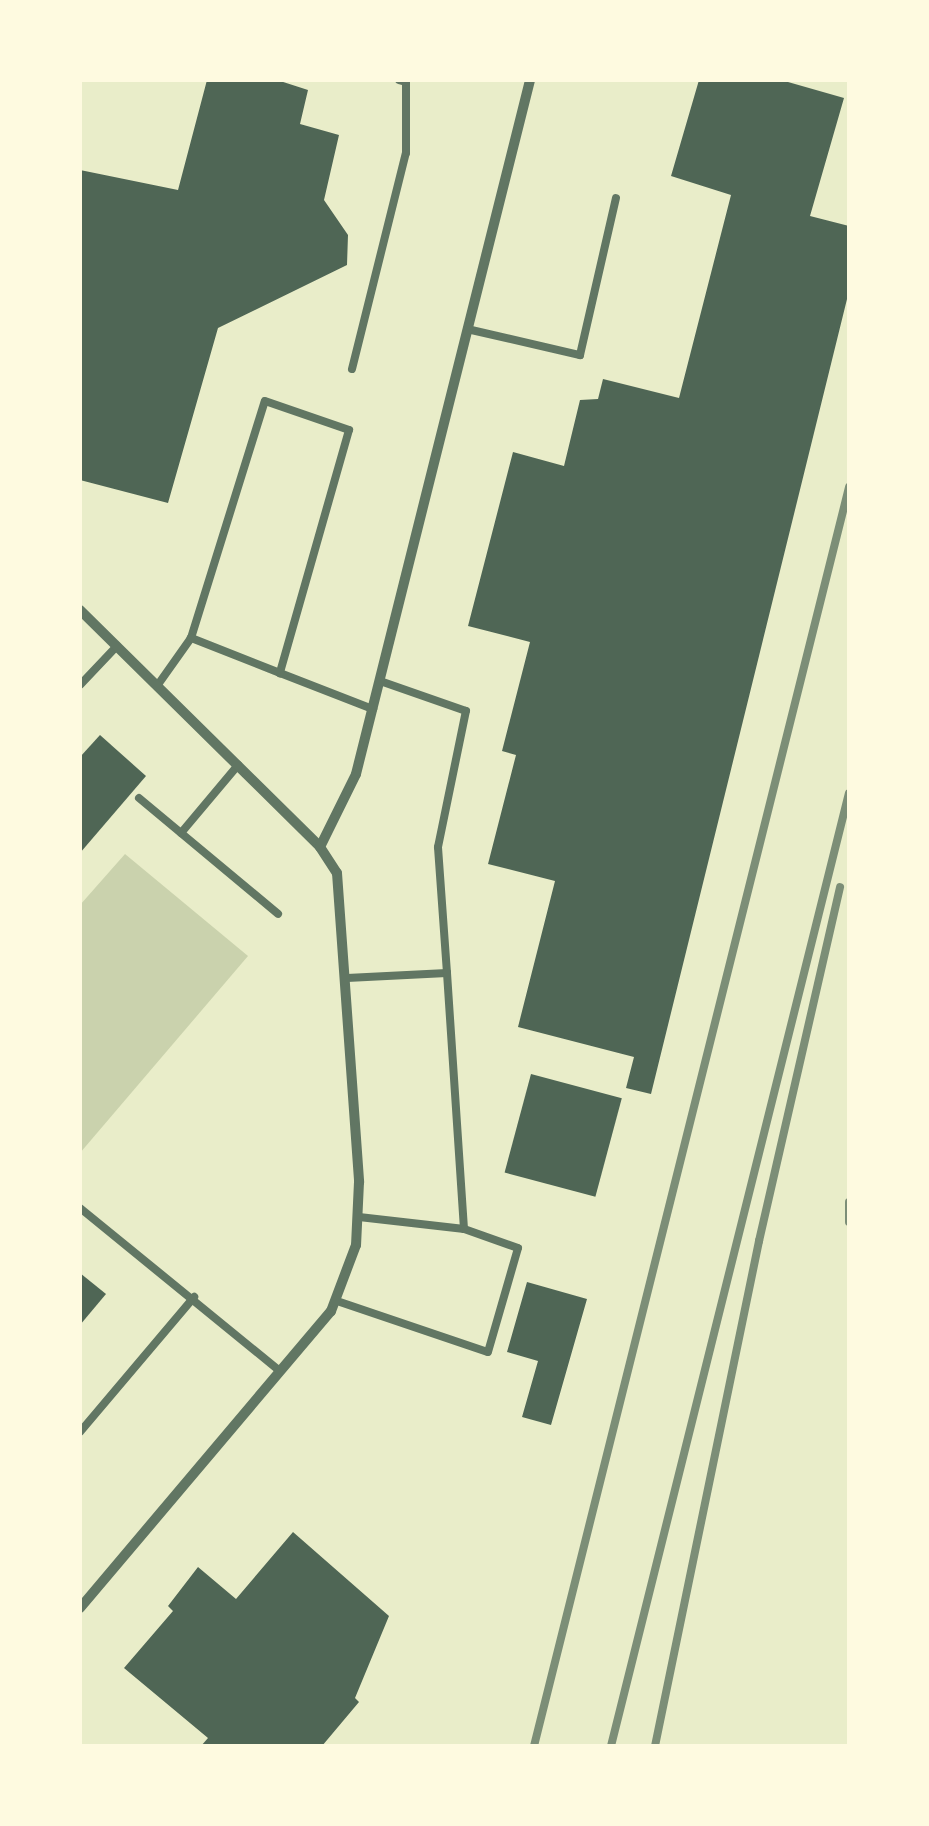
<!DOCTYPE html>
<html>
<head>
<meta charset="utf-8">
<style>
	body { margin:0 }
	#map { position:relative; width:929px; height:1826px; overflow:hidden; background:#e9edc9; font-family:Mulish,sans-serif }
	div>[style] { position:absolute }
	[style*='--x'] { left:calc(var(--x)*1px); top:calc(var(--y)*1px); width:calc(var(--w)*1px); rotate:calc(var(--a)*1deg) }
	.green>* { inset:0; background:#cad2ad }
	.building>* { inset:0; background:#4f6655; transform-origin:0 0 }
	.service>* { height:8px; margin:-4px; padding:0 4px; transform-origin:4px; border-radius:4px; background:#617663 }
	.minor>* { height:10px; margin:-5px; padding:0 5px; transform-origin:5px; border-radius:5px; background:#617663 }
	.rail>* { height:8px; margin:-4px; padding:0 4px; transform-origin:4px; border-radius:4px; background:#7c8e77 }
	span { translate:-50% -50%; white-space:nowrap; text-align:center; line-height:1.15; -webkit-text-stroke:8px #fefae0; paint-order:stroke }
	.frame { position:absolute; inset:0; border:82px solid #fefae0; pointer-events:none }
</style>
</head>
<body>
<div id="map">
	<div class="green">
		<div style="clip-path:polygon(125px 854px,248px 956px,80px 1153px,80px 905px)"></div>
	</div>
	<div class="building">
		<div style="clip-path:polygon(207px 80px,277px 80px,308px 90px,300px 124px,339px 135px,324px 200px,348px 235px,347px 265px,218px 328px,168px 503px,80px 480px,80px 170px,178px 190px)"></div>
		<div style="clip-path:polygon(699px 80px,781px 80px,844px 98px,810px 216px,849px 226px,849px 291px,651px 1094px,626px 1088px,634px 1057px,518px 1027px,555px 881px,488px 864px,516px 755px,502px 751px,530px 642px,468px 626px,513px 452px,564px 466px,580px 400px,598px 399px,603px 379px,679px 398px,731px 195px,671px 176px)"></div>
		<div style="clip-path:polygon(100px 735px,146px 776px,80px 853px,80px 757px)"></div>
		<div style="left:531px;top:1074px;width:94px;height:102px;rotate:15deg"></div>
		<div style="clip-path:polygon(80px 1273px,106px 1294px,80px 1325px)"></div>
		<div style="clip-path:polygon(527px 1282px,587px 1299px,551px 1425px,522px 1417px,538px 1361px,507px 1352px)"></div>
		<div style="clip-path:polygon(293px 1532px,389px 1616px,355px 1698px,359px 1702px,322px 1746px,201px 1746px,208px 1738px,124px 1668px,173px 1611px,168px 1606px,198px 1567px,236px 1599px)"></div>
	</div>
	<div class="service">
		<div style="--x:467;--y:329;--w:116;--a:13"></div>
		<div style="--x:580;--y:355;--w:161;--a:-77.1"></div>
		<div style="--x:352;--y:369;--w:223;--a:-76"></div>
		<div style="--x:406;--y:153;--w:71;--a:-90"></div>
		<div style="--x:406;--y:82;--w:7;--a:-164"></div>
		<div style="--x:280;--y:673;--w:100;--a:21.2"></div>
		<div style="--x:80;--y:685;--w:54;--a:-46.5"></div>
		<div style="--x:157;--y:686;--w:59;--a:-54.7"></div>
		<div style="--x:191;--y:638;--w:248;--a:-72.7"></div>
		<div style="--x:265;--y:401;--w:89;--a:19"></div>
		<div style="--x:349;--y:430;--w:253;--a:105.9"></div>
		<div style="--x:280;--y:673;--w:96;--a:-158.5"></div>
		<div style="--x:139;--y:798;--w:181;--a:39.8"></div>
		<div style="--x:181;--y:833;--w:89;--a:-50"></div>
		<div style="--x:347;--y:978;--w:100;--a:-2.9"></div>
		<div style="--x:447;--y:973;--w:126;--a:-94.1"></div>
		<div style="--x:438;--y:847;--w:139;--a:-78.4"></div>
		<div style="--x:466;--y:711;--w:91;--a:-160.8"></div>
		<div style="--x:80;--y:1208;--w:258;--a:39.2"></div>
		<div style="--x:359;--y:1217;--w:106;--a:6.5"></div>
		<div style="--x:464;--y:1229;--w:257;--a:-93.8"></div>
		<div style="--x:337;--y:1301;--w:159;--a:18.7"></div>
		<div style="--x:488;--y:1352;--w:108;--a:-73.9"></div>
		<div style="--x:518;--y:1248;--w:57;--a:-160.6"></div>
		<div style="--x:80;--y:1432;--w:177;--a:-49.8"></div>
	</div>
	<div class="minor">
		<div style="--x:80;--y:610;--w:337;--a:44.6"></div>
		<div style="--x:320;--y:847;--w:31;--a:57"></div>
		<div style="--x:337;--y:873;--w:310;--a:85.9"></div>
		<div style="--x:359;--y:1182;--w:63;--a:92.7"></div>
		<div style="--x:356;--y:1245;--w:71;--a:110.7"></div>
		<div style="--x:331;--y:1311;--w:389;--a:130.2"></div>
		<div style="--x:320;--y:847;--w:81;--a:-63.7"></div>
		<div style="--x:356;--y:774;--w:715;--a:-75.92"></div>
	</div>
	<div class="rail">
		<div style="--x:849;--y:1202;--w:20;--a:90"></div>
		<div style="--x:534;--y:1746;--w:1298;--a:-75.95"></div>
		<div style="--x:611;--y:1746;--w:982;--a:-75.98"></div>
		<div style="--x:655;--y:1746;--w:516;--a:-78.36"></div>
		<div style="--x:759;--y:1241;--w:363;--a:-77.1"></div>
	</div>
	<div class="frame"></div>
</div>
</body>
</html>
